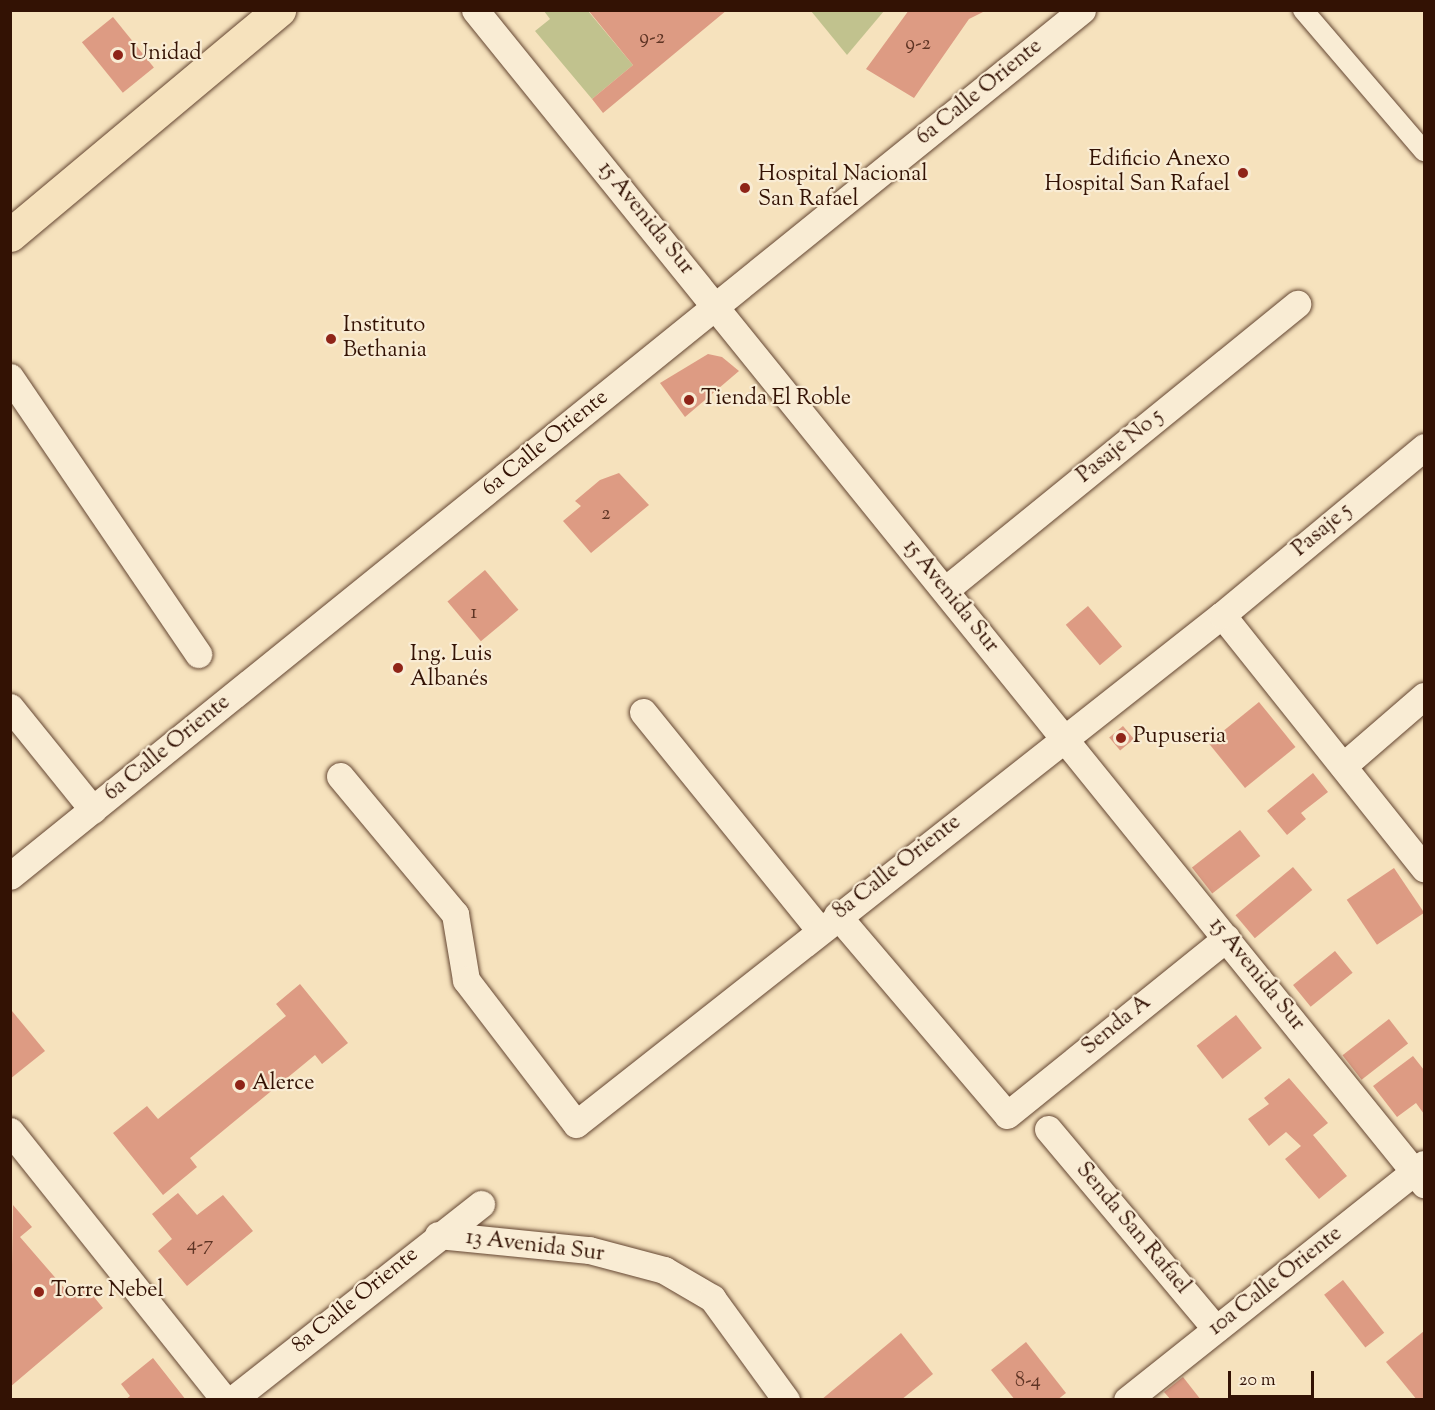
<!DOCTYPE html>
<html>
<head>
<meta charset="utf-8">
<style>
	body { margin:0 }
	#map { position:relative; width:1435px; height:1410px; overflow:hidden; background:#f6e2bd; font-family:"Sorts Mill Goudy",serif }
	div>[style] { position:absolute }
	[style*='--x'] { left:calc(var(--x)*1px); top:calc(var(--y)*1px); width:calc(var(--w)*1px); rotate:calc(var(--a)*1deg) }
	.green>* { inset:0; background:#c1c28e }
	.building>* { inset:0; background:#dd9b83; transform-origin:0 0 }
	.roads { filter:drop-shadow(0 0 2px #644632) drop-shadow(0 0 2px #644632) }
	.pedestrian>* { height:20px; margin:-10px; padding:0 10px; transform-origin:10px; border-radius:10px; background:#f9ecd4 }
	.minor>* { height:27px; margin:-13.5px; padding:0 13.5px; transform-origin:13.5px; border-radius:13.5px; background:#f9ecd4 }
	.primary>* { height:33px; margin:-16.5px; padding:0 16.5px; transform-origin:16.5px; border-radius:16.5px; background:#f6e2bd }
	.dots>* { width:16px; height:16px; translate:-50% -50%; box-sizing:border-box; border:3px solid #f9ecd4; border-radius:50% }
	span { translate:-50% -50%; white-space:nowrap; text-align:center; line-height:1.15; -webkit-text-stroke:4.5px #f9ecd4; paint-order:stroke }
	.number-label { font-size:20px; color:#5e3424 }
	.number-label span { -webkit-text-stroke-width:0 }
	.poi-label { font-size:22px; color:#331204 }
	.left { translate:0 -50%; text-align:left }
	.right { translate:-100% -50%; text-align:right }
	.street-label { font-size:22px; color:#331204 }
	.frame { position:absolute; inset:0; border:12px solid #331204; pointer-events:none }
	.scale { position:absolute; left:1228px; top:1371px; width:86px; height:27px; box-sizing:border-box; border:3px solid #331204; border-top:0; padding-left:8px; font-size:18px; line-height:21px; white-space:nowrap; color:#331204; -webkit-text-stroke:4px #f9ecd4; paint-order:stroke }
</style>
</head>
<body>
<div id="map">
	<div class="green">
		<div style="clip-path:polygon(544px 11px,588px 11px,633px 65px,592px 99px,535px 31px,550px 19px)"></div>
		<div style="clip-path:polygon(811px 11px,884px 11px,847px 55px)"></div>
	</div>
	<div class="building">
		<div style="clip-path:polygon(588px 10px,727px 10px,603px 113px,592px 99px,633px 65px)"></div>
		<div style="clip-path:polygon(909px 10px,987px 10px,969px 19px,914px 98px,866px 69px)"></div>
		<div style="left:113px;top:17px;width:65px;height:40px;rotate:51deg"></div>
		<div style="clip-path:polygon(708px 354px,722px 357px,739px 371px,685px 417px,660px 383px)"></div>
		<div style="clip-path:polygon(619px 473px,649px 505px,591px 553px,563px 521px,581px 506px,575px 501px,600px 480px)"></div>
		<div style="left:485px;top:570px;width:52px;height:49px;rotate:50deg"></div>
		<div style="left:1088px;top:606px;width:53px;height:29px;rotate:50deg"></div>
		<div style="left:1259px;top:702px;width:58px;height:65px;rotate:51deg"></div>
		<div style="left:1123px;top:726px;width:17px;height:18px;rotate:50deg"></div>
		<div style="clip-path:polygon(1313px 773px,1328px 792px,1301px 813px,1306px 819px,1287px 835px,1267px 811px)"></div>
		<div style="left:1240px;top:830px;width:33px;height:61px;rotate:52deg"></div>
		<div style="left:1293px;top:867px;width:30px;height:75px;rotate:50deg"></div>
		<div style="left:1394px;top:868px;width:54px;height:57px;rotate:56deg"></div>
		<div style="left:1335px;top:951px;width:28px;height:54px;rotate:51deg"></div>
		<div style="clip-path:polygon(300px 984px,348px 1043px,322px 1064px,315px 1055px,190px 1158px,197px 1167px,163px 1195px,113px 1133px,147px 1106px,158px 1119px,286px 1016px,276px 1004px)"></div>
		<div style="clip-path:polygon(12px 1011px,45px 1051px,10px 1079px,10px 1012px)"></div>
		<div style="left:1236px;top:1015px;width:42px;height:50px;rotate:52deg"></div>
		<div style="left:1389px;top:1019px;width:31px;height:59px;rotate:52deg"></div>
		<div style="clip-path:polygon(1413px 1056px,1424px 1070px,1424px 1114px,1416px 1103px,1397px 1117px,1373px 1086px)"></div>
		<div style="clip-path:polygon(1289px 1078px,1328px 1123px,1313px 1135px,1347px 1176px,1319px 1199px,1285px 1159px,1301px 1146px,1286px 1132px,1269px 1146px,1248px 1119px,1269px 1104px,1264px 1098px)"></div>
		<div style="clip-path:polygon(178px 1193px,197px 1215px,223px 1195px,253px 1231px,187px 1286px,158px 1251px,172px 1239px,152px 1214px)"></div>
		<div style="clip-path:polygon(13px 1205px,32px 1227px,20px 1237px,72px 1297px,85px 1286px,103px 1308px,10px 1387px)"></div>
		<div style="left:1343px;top:1280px;width:67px;height:24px;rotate:52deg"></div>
		<div style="clip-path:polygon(1424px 1331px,1424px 1400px,1417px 1400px,1386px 1362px)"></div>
		<div style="clip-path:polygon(901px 1333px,933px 1374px,901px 1400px,821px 1400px)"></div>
		<div style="clip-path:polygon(1026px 1342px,1066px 1393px,1057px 1400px,1015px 1400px,991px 1370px)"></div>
		<div style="clip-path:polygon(153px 1358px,186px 1400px,125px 1400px,130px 1396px,121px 1384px)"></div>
		<div style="clip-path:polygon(1183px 1377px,1201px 1400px,1171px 1400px,1164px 1392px)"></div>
	</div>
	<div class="roads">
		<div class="pedestrian">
			<div style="--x:1303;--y:10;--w:186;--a:49.4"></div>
		</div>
		<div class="minor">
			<div style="--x:475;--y:10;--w:1510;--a:51.05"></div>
			<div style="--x:10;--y:377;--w:335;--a:55.8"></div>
			<div style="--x:945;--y:590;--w:454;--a:-39.1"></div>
			<div style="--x:1222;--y:615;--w:324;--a:51.4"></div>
			<div style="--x:10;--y:707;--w:132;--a:51.1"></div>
			<div style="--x:643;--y:712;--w:279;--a:51"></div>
			<div style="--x:1343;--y:766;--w:107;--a:-40.8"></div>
			<div style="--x:340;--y:776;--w:180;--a:50.2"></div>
			<div style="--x:455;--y:914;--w:67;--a:80.5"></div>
			<div style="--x:466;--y:980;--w:181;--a:52.6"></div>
			<div style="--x:576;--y:1124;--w:822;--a:-38.24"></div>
			<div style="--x:1222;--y:615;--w:263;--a:-39.7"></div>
			<div style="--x:10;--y:876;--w:1378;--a:-38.93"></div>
			<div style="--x:837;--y:915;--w:262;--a:49.6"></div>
			<div style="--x:1007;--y:1115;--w:282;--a:-38.9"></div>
			<div style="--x:1048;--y:1129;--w:261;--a:50"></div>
			<div style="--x:10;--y:1131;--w:344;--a:51.4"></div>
			<div style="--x:438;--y:1235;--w:152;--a:5.7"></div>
			<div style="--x:589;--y:1250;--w:78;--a:14.9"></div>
			<div style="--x:664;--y:1270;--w:56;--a:30.3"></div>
			<div style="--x:712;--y:1298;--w:126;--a:54"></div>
			<div style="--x:232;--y:1400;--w:317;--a:-38.2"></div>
			<div style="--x:1127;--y:1400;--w:379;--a:-38.5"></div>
		</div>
		<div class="primary">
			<div style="--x:10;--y:235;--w:351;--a:-39.9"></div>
		</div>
	</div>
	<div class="dots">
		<div style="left:118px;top:55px;background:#8f2418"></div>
		<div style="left:1243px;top:173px;background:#8f2418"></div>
		<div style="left:745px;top:188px;background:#8f2418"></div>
		<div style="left:331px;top:339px;background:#8f2418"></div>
		<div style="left:689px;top:400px;background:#8f2418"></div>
		<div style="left:398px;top:668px;background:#8f2418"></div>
		<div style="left:1121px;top:738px;background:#8f2418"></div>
		<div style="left:240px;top:1085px;background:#8f2418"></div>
		<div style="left:39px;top:1292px;background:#8f2418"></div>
	</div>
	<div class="number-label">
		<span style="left:652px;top:38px">9-2</span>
		<span style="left:918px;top:44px">9-2</span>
		<span style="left:606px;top:514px">2</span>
		<span style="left:474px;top:613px">1</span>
		<span style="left:200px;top:1245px">4-7</span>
		<span style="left:1028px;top:1381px">8-4</span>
	</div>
	<div class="poi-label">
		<span class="left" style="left:130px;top:55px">Unidad</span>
		<span class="right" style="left:1230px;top:173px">Edificio Anexo<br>Hospital San Rafael</span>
		<span class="left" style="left:758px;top:188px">Hospital Nacional<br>San Rafael</span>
		<span class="left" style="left:343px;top:339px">Instituto<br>Bethania</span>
		<span class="left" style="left:701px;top:400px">Tienda El Roble</span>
		<span class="left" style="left:410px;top:668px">Ing. Luis<br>Albanés</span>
		<span class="left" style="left:1133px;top:738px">Pupuseria</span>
		<span class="left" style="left:252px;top:1085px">Alerce</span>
		<span class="left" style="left:51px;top:1292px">Torre Nebel</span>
	</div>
	<div class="street-label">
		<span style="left:980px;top:93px;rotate:-39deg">6a Calle Oriente</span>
		<span style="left:645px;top:219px;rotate:51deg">15 Avenida Sur</span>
		<span style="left:546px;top:444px;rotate:-39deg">6a Calle Oriente</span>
		<span style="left:1121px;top:447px;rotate:-39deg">Pasaje No 5</span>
		<span style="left:1323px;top:531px;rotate:-40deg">Pasaje 5</span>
		<span style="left:950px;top:597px;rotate:51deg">15 Avenida Sur</span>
		<span style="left:168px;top:749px;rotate:-39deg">6a Calle Oriente</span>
		<span style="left:898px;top:868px;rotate:-38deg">8a Calle Oriente</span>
		<span style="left:1256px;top:975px;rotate:51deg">15 Avenida Sur</span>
		<span style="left:1117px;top:1026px;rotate:-39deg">Senda A</span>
		<span style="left:1132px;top:1229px;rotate:50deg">Senda San Rafael</span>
		<span style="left:535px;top:1247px;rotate:7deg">13 Avenida Sur</span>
		<span style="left:1276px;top:1282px;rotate:-38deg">10a Calle Oriente</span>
		<span style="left:356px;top:1301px;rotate:-39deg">8a Calle Oriente</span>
	</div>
	<div class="frame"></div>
	<div class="scale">20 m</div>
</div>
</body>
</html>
